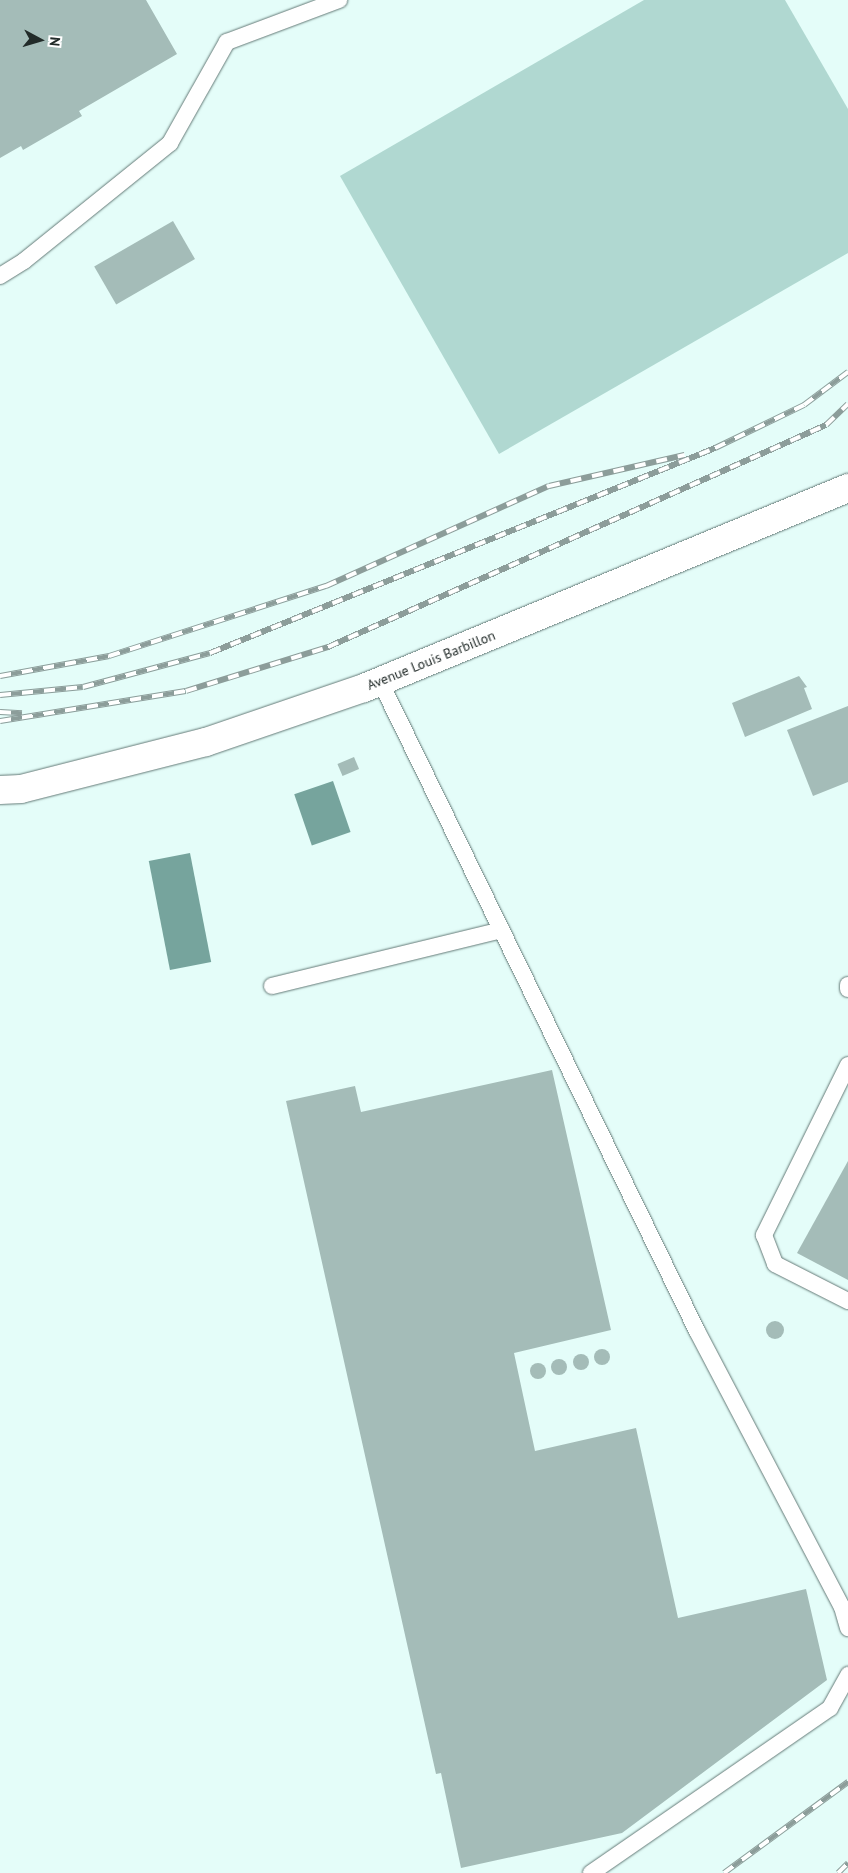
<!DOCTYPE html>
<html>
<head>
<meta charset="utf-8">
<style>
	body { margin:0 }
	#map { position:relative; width:848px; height:1873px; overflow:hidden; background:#e4fdf9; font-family:"PT Sans",sans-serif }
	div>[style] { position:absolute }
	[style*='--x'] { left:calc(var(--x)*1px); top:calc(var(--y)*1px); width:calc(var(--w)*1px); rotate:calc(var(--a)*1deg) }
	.green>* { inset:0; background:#b0d8d1 }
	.water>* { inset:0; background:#76a49d; transform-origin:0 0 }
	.building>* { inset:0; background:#a4bcb8; transform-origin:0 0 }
	.round { border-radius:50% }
	.roads { filter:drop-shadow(0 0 1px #647a77) drop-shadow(0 0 1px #647a77) }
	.service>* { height:16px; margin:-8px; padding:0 8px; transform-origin:8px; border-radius:8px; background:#fff }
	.minor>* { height:28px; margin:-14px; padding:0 14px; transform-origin:14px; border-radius:14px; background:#fff }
	.rail>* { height:5.5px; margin-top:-2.75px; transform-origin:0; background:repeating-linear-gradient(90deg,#fff 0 11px,#8c9d9a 0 22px); box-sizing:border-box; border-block:1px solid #8c9d9a }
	span { translate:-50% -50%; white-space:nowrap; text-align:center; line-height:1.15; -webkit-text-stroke:4px #fff; paint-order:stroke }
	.street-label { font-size:14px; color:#222b29 }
	.north { position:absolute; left:15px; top:15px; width:50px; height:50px; -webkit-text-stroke:4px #fff; paint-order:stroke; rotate:96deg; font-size:14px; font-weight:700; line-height:20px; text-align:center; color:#222b29 }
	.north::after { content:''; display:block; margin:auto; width:18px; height:22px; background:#222b29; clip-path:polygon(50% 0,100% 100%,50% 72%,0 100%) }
</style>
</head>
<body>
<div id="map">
	<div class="green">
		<div style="clip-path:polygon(644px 0,785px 0,848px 109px,848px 253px,499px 454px,340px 176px)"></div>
	</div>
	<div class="water">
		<div style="left:333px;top:781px;width:54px;height:41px;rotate:71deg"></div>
		<div style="left:190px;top:853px;width:111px;height:42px;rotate:79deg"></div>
	</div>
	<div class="building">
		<div style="clip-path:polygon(0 0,146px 0,177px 54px,79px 111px,82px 116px,23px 150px,21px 146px,0 158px)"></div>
		<div style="left:173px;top:221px;width:44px;height:91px;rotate:60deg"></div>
		<div style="clip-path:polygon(799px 676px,807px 687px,804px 688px,812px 709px,745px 737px,732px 703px)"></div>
		<div style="clip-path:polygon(848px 706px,848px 782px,813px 796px,787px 730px)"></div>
		<div style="left:354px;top:757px;width:13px;height:18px;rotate:67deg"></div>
		<div style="clip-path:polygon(552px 1070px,611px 1330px,514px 1353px,535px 1451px,636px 1428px,678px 1618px,806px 1589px,827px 1680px,622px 1833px,461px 1868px,441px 1773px,436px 1774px,286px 1101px,355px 1086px,361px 1112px)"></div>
		<div style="clip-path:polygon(848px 1161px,848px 1280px,797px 1253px)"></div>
		<div class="round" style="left:766px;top:1321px;width:18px;height:18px"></div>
		<div class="round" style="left:594px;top:1349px;width:16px;height:16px"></div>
		<div class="round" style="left:573px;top:1354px;width:16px;height:16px"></div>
		<div class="round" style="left:551px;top:1359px;width:16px;height:16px"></div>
		<div class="round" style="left:530px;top:1363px;width:16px;height:16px"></div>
	</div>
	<div class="roads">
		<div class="service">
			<div style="--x:0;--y:276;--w:28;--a:-32"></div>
			<div style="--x:24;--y:261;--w:188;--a:-38.9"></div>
			<div style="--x:170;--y:143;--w:116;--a:-60.6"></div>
			<div style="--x:227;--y:42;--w:120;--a:-20.6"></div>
			<div style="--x:380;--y:681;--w:723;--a:64"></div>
			<div style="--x:697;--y:1331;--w:312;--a:62.3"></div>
			<div style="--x:842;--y:1607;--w:22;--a:74"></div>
			<div style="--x:848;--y:985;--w:4;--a:90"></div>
			<div style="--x:272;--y:986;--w:236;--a:-13.7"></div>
			<div style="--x:848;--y:1065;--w:190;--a:116.3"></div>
			<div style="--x:764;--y:1235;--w:31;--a:69"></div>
			<div style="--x:775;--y:1264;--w:82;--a:26.9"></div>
			<div style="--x:591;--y:1873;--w:290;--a:-34.6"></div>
			<div style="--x:830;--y:1708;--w:38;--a:-61"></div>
		</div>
		<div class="minor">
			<div style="--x:0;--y:790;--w:21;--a:-3"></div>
			<div style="--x:21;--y:789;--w:191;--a:-14.3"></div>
			<div style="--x:206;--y:742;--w:167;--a:-18.9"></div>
			<div style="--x:364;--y:688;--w:524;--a:-22.45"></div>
		</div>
	</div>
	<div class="rail">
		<div style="--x:0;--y:676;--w:111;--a:-10.4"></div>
		<div style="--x:109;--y:656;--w:228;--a:-17.9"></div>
		<div style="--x:326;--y:586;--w:244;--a:-24.2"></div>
		<div style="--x:549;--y:486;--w:139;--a:-12.9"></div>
		<div style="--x:0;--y:695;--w:83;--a:-5.5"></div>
		<div style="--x:83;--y:687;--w:131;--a:-15"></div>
		<div style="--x:210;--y:653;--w:545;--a:-22.09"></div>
		<div style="--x:715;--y:448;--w:99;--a:-25.8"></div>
		<div style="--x:804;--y:405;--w:55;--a:-36.9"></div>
		<div style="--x:0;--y:712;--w:22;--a:3"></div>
		<div style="--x:0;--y:721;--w:188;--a:-9.2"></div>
		<div style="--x:186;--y:691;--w:149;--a:-17.2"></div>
		<div style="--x:328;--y:647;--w:545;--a:-24.03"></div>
		<div style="--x:826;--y:425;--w:30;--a:-44"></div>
		<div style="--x:724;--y:1873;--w:154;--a:-36.3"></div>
		<div style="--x:838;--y:1873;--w:14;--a:-45"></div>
	</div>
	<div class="street-label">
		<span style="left:431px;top:660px;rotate:-22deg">Avenue Louis Barbillon</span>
	</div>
	<div class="north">N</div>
</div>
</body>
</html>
